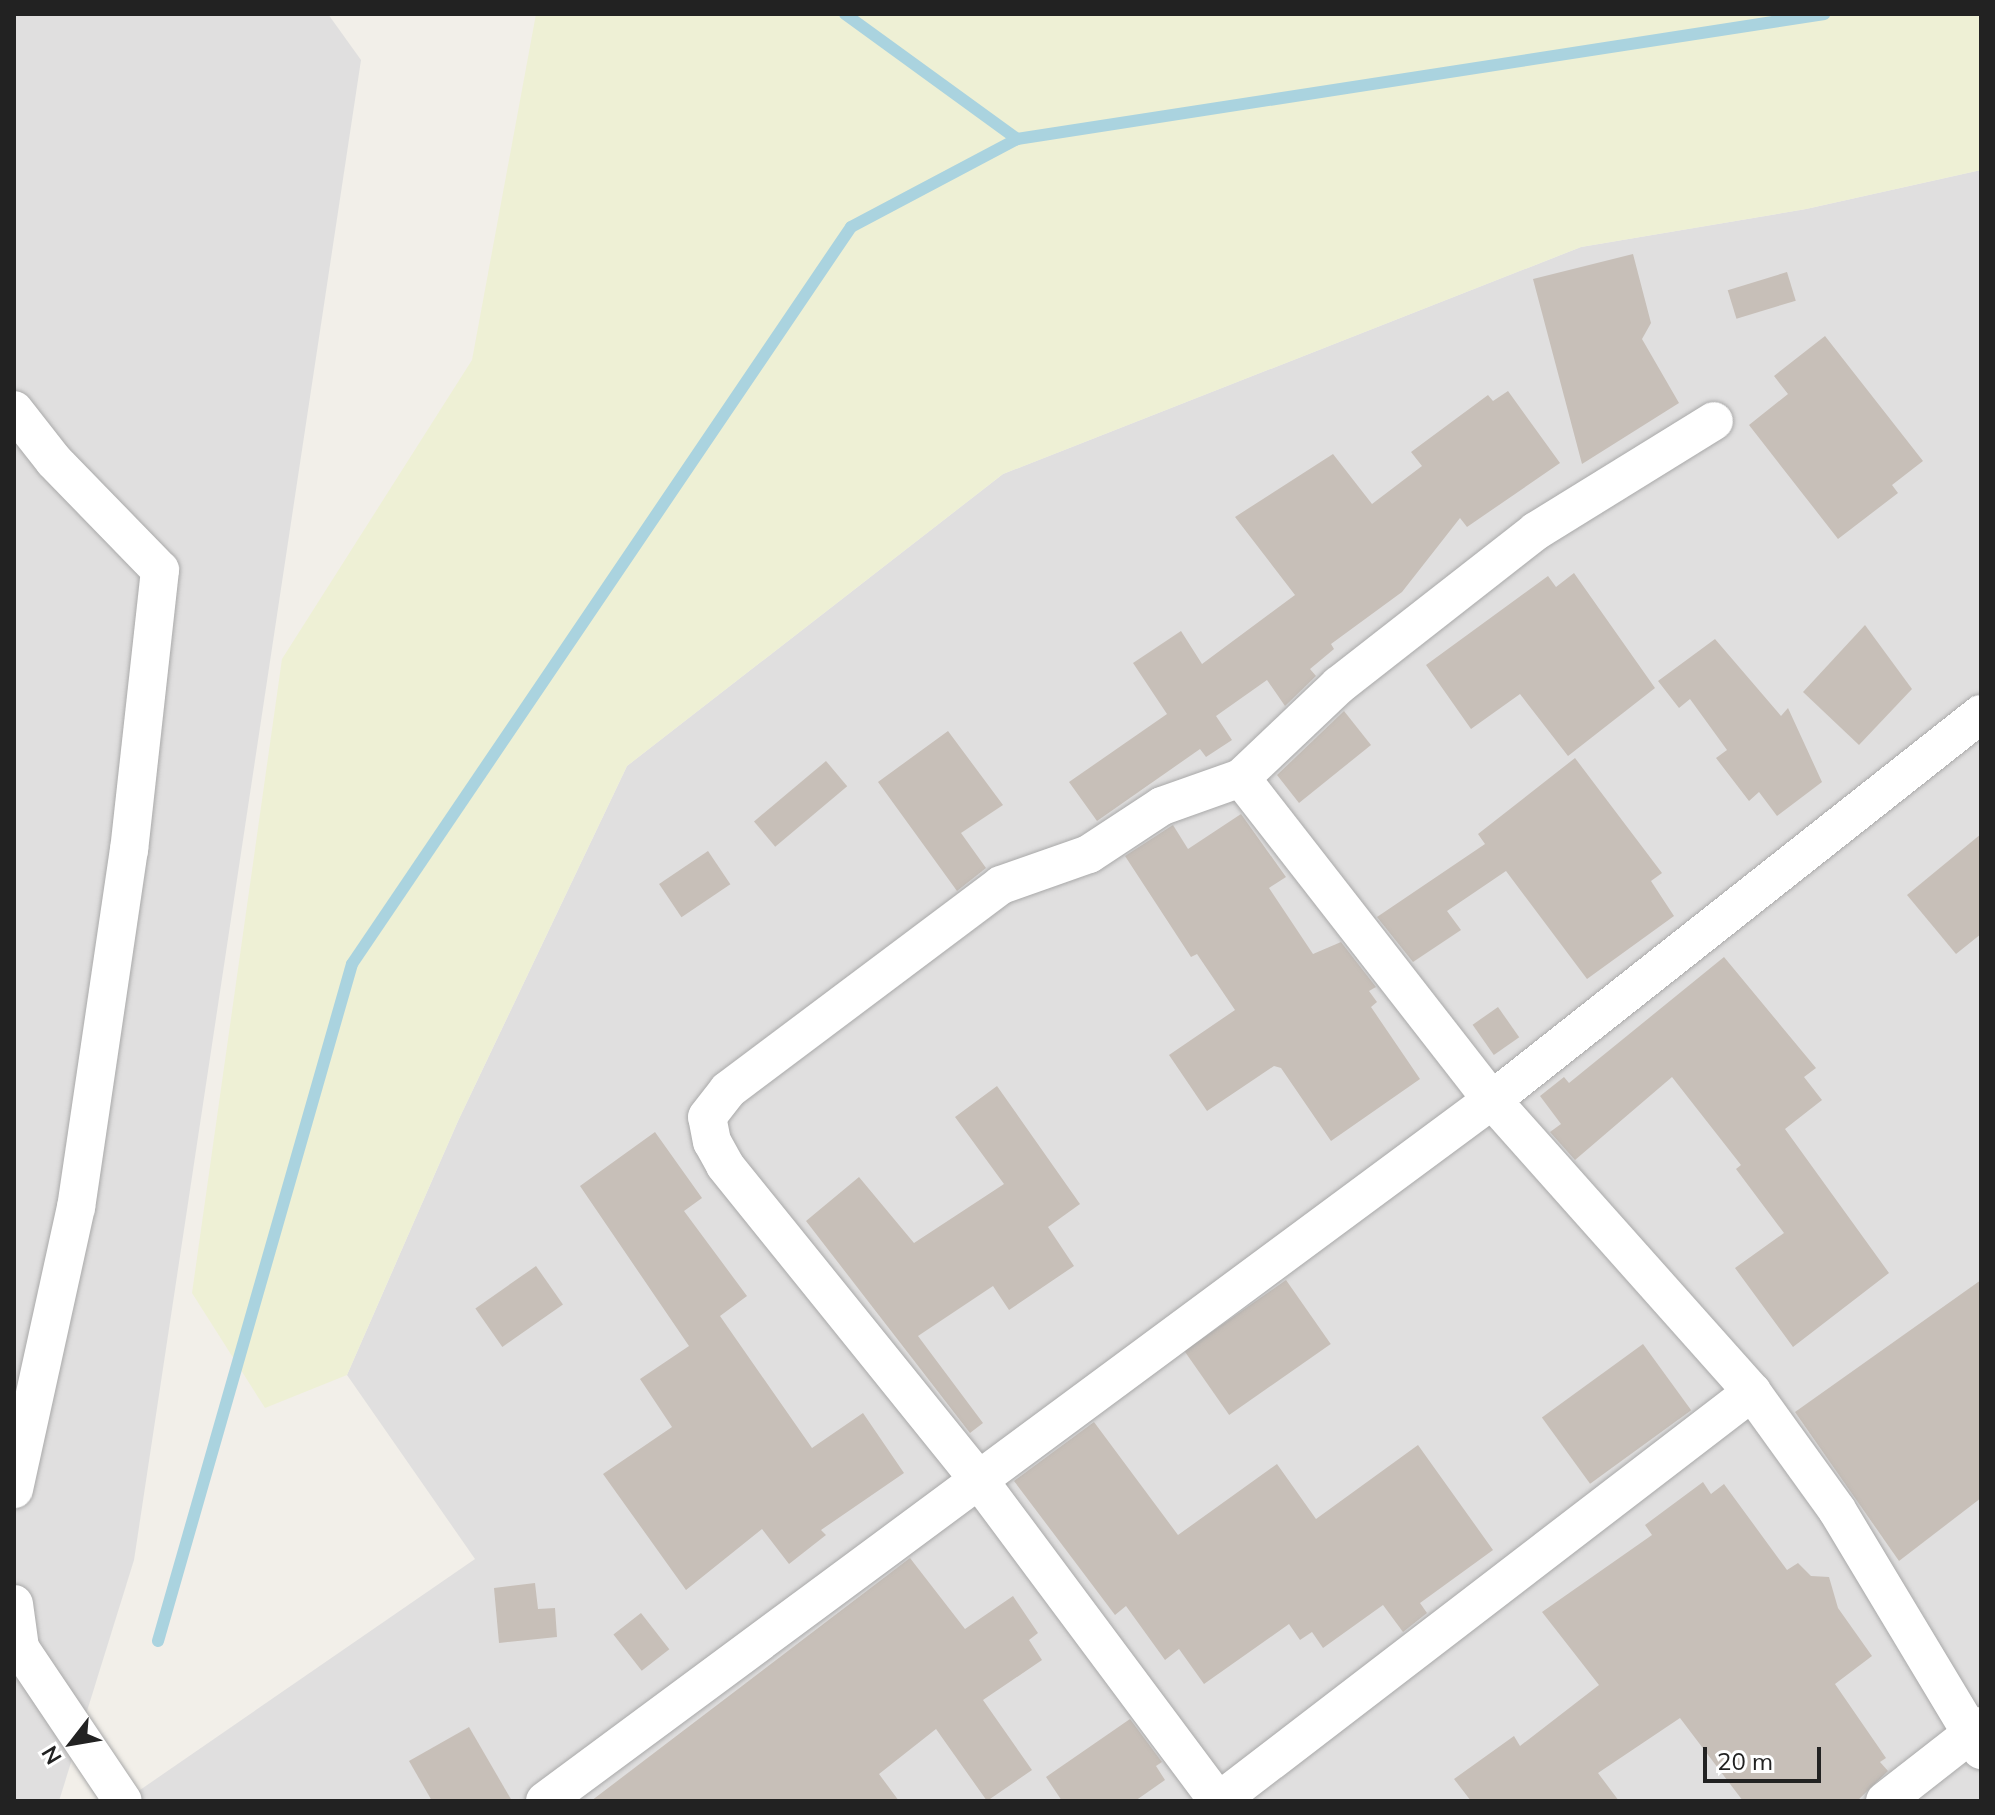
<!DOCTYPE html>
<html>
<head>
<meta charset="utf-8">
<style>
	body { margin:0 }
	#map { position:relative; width:1995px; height:1815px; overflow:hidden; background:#f2efe9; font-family:Mulish,sans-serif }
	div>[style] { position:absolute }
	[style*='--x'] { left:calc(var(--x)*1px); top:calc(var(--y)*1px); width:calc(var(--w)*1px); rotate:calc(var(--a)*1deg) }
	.residential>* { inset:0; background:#e0dfdf }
	.farmland>* { inset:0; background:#eef0d5 }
	.stream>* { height:12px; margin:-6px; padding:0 6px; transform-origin:6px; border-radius:6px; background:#aad3df }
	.building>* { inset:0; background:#c7bfb8; transform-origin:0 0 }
	.roads { filter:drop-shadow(0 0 2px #a9a9a9) drop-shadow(0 0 2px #a9a9a9) }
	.street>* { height:38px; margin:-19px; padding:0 19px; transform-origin:19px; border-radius:19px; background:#fff }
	span { translate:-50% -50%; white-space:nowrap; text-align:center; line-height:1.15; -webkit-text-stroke:6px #fff; paint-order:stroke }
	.frame { position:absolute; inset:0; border:16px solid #222; pointer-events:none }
	.north { position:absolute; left:32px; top:1703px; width:80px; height:80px; -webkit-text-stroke:6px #fff; paint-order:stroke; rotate:239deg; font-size:22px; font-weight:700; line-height:32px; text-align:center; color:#222 }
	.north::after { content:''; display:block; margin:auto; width:28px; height:36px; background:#222; clip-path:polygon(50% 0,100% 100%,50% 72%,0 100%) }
	.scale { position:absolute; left:1703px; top:1747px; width:118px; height:36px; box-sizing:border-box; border:4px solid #222; border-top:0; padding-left:10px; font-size:24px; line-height:28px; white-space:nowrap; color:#222; -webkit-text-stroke:6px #fff; paint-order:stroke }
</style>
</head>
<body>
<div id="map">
	<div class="residential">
		<div style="clip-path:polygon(14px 14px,328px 14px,361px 60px,134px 1560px,59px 1801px,14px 1801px)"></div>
		<div style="clip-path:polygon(1981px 170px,1981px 1801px,124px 1801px,475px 1559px,347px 1375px,458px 1121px,627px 766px,1003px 474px,1581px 247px,1806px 209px)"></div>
	</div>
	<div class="farmland">
		<div style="clip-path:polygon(536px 14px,1981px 14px,1981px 170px,1806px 209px,1581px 247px,1003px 474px,627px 766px,458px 1121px,347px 1375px,265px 1408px,192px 1293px,282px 659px,472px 360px)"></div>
	</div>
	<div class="stream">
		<div style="--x:845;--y:14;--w:213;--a:36"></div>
		<div style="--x:1017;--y:139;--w:817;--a:-8.8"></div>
		<div style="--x:158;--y:1641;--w:704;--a:-74.01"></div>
		<div style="--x:352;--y:964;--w:890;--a:-55.9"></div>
		<div style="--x:851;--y:227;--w:188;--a:-27.9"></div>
	</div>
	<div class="building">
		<div style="clip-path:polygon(1633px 254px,1651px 323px,1642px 339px,1679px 403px,1582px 464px,1533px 279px)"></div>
		<div style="left:1787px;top:272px;width:30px;height:62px;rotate:73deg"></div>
		<div style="clip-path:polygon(1825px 336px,1923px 461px,1892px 485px,1898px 493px,1838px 539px,1749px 425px,1788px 394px,1774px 376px)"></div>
		<div style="clip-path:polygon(1508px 391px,1560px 463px,1467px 527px,1460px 518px,1402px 592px,1331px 644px,1334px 649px,1310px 669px,1316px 676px,1285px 706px,1267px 680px,1216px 716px,1232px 740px,1206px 757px,1200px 749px,1097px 821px,1069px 782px,1167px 714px,1133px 663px,1181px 631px,1202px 664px,1295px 595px,1235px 517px,1333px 454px,1372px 504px,1422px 466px,1411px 452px,1488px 395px,1493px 401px)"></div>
		<div style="clip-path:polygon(1574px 573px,1655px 688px,1568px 756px,1520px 694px,1471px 729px,1426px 665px,1548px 576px,1556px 587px)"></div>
		<div style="clip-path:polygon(1865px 625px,1912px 689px,1859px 745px,1803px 692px)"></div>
		<div style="clip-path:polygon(1715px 639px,1781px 716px,1788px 708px,1822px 782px,1777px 816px,1759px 792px,1749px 801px,1716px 758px,1727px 750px,1690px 699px,1679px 708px,1658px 681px)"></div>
		<div style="clip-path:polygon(1344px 711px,1371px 745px,1299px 803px,1277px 775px)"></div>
		<div style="clip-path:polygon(948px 731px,1003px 805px,961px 833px,986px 868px,957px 891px,878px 782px)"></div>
		<div style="clip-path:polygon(1575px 758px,1662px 873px,1651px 881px,1674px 916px,1587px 979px,1506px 871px,1447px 911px,1461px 930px,1413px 962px,1377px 917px,1485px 844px,1478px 834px)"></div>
		<div style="left:826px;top:761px;width:33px;height:94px;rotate:50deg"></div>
		<div style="clip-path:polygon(1241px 814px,1286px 877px,1269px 888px,1313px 954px,1341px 942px,1376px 987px,1369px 991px,1377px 1002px,1371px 1007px,1420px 1079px,1331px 1141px,1281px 1068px,1274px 1066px,1207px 1111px,1169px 1055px,1235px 1010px,1197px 954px,1191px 957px,1125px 856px,1173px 825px,1188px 849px)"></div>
		<div style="clip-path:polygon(1981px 834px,1981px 934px,1956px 954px,1907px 895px)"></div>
		<div style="left:708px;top:851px;width:40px;height:59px;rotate:56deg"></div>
		<div style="clip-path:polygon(1724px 957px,1816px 1068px,1804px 1077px,1822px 1100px,1785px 1129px,1889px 1273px,1793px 1347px,1735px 1268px,1784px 1233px,1736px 1169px,1741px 1165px,1672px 1077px,1575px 1160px,1550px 1132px,1561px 1124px,1540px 1096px,1564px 1077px,1569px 1083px)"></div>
		<div style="left:1498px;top:1007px;width:37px;height:31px;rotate:55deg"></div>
		<div style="clip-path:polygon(997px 1086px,1080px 1204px,1048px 1227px,1074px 1266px,1009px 1310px,993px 1286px,918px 1336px,983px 1423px,970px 1433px,806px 1221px,859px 1177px,914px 1243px,1004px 1184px,955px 1117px)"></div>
		<div style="clip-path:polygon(655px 1132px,702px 1198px,684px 1211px,747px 1296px,720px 1316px,812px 1448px,863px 1413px,904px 1473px,821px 1530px,826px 1535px,789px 1564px,762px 1529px,686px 1590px,603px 1474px,672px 1427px,640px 1379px,689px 1346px,580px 1186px)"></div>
		<div style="left:536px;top:1266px;width:47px;height:74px;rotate:55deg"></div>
		<div style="left:1286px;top:1280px;width:78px;height:124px;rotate:55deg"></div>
		<div style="clip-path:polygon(1981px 1280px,1981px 1498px,1899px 1561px,1795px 1412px)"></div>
		<div style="left:1643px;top:1344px;width:82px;height:125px;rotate:54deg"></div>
		<div style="clip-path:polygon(1094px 1422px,1178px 1535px,1277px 1464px,1316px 1519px,1418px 1445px,1493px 1550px,1420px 1603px,1427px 1613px,1403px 1632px,1383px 1605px,1323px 1648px,1312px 1632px,1300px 1640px,1289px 1624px,1204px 1684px,1179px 1649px,1165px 1660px,1126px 1606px,1115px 1615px,1014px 1481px)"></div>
		<div style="clip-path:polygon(1703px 1482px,1711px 1494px,1724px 1484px,1787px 1570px,1798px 1563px,1811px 1576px,1829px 1577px,1838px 1608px,1872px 1656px,1835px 1684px,1886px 1758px,1880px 1762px,1888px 1771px,1857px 1801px,1743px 1801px,1680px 1718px,1598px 1773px,1619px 1801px,1471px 1801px,1454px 1779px,1514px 1736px,1520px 1746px,1599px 1685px,1542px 1612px,1652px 1535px,1645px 1525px)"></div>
		<div style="clip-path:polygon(910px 1558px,965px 1629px,1013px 1596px,1038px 1633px,1029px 1640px,1042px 1660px,983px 1700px,1032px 1770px,987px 1801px,936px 1729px,879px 1774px,899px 1801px,591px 1801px)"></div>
		<div style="clip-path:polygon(535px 1583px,538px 1609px,555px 1608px,557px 1637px,499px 1643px,494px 1588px)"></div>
		<div style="left:641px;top:1613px;width:46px;height:35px;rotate:52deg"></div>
		<div style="clip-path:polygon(1130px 1719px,1162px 1762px,1156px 1766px,1165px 1780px,1135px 1801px,1062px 1801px,1046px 1777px)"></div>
		<div style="clip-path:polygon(469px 1727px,512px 1801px,432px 1801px,409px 1761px)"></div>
	</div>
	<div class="roads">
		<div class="street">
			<div style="--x:14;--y:410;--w:65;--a:51.9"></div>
			<div style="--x:54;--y:461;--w:152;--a:45.8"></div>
			<div style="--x:160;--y:570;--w:281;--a:96.3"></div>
			<div style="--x:129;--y:849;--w:362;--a:98.4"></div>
			<div style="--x:76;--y:1207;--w:289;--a:102.4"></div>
			<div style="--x:1241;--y:778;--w:408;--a:52.1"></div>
			<div style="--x:1492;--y:1100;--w:391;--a:48.3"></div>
			<div style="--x:1752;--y:1392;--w:145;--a:54.2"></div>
			<div style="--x:1837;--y:1510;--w:280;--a:59"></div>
			<div style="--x:14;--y:1604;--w:44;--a:82.2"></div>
			<div style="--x:20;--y:1648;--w:184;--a:56.1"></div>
			<div style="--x:545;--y:1801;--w:1178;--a:-36.51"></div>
			<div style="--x:1492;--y:1100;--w:623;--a:-38.29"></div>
			<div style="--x:1218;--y:1801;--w:402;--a:-126.7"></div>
			<div style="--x:978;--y:1479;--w:403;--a:-128.9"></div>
			<div style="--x:725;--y:1165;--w:26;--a:-119"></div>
			<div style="--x:712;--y:1142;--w:25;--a:-101"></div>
			<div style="--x:707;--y:1117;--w:34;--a:-52"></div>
			<div style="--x:728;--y:1090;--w:341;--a:-36.9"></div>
			<div style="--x:1001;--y:885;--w:93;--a:-19.4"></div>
			<div style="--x:1089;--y:854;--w:87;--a:-33.3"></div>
			<div style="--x:1162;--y:806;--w:84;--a:-19.5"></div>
			<div style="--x:1241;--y:778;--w:135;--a:-43.5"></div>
			<div style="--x:1339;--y:685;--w:250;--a:-38"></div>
			<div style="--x:1536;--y:531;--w:209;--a:-31.7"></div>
			<div style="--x:1219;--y:1801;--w:672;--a:-37.5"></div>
			<div style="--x:1885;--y:1801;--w:122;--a:-38"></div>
		</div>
	</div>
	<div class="frame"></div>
	<div class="north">N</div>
	<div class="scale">20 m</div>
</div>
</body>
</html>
